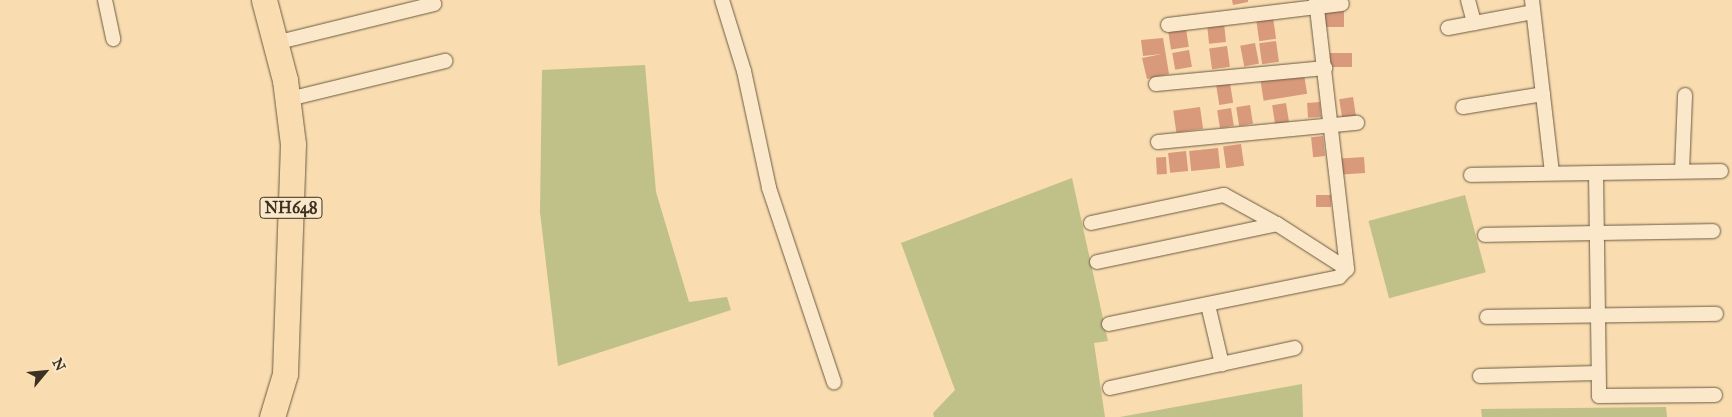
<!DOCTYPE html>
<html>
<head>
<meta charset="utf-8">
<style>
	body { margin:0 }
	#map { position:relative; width:1732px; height:417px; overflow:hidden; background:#f9dcaf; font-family:"IM FELL Great Primer",serif }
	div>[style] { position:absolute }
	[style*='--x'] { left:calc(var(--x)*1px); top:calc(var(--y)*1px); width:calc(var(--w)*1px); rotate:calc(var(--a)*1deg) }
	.green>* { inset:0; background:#c0c089; transform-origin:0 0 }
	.building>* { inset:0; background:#d9997b; transform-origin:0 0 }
	.roads { filter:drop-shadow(0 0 1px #6a5b44) drop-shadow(0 0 1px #6a5b44) }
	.street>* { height:14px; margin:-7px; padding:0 7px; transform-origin:7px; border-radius:7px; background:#fbe8cb }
	.highway>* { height:25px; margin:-12.5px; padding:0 12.5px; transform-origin:12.5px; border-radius:12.5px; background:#f9dcaf }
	span { translate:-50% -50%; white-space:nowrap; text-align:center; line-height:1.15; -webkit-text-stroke:4px #fbe8cb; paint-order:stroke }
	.shield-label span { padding:1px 4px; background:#fbe8cb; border:1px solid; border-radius:4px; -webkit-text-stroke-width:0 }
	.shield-label { font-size:16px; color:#3b3021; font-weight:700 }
	.north { position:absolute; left:20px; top:347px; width:50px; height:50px; -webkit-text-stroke:4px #fbe8cb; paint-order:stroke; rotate:62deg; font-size:14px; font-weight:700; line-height:20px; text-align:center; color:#3b3021 }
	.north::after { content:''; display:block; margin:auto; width:18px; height:22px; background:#3b3021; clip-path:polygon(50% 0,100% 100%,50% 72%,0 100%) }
</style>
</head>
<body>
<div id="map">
	<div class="green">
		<div style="clip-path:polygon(645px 65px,656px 192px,689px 302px,727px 297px,731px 310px,558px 366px,540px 212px,542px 70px)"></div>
		<div style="clip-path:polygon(1072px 178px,1108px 341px,1094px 343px,1105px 417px,934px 417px,933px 413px,955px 390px,901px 243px)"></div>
		<div style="left:1465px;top:195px;width:80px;height:100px;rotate:75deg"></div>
		<div style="clip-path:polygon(1302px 384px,1303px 417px,1120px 417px)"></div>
		<div style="clip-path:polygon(1666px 407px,1667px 417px,1482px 417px,1481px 409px)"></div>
	</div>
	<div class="building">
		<div style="clip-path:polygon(1232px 0,1248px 0,1248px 2px,1233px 5px)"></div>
		<div style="left:1323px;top:11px;width:21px;height:16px"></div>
		<div style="left:1273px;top:17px;width:22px;height:17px;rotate:82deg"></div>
		<div style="left:1224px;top:23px;width:19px;height:17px;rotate:84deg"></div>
		<div style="left:1186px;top:29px;width:18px;height:18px;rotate:81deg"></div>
		<div style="clip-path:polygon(1163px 38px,1169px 74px,1147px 79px,1142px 58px,1162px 54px,1143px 56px,1141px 40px)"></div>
		<div style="left:1276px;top:41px;width:21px;height:17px;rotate:82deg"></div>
		<div style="left:1255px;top:43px;width:21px;height:15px;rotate:79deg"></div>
		<div style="left:1227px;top:46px;width:21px;height:18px;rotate:82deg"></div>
		<div style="left:1189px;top:50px;width:17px;height:17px;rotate:80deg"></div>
		<div style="left:1330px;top:53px;width:22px;height:14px"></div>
		<div style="left:1304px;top:74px;width:20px;height:44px;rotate:81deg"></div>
		<div style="left:1230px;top:83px;width:20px;height:14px;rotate:81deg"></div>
		<div style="left:1353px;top:97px;width:19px;height:14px;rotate:81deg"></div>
		<div style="left:1320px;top:102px;width:15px;height:13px;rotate:86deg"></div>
		<div style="left:1286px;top:103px;width:19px;height:14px;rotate:81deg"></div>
		<div style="left:1250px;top:105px;width:19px;height:14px;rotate:81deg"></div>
		<div style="left:1200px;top:107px;width:22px;height:27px;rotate:82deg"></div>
		<div style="left:1231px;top:108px;width:18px;height:14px;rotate:81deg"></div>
		<div style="left:1323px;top:136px;width:20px;height:12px;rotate:84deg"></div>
		<div style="left:1241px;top:144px;width:22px;height:18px;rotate:82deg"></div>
		<div style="left:1218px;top:148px;width:20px;height:29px;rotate:84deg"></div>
		<div style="left:1186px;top:151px;width:20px;height:18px;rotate:84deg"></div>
		<div style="left:1166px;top:157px;width:17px;height:10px;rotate:87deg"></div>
		<div style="left:1364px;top:157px;width:16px;height:23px;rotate:86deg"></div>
		<div style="left:1316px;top:195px;width:15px;height:12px"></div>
	</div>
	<div class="roads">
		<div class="street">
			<div style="--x:105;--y:0;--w:40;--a:78"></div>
			<div style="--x:722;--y:0;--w:74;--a:72.8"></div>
			<div style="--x:744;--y:71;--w:120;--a:77.9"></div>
			<div style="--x:769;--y:188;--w:205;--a:71.5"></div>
			<div style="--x:1316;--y:0;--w:271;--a:83.4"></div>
			<div style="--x:1468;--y:0;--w:24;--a:75"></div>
			<div style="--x:1532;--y:0;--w:174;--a:83.4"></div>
			<div style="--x:1168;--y:25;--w:175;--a:-6.9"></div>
			<div style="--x:1448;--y:28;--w:86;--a:-10.7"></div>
			<div style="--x:275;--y:43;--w:164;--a:-13.8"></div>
			<div style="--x:1156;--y:84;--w:170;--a:-5.4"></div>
			<div style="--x:289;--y:99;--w:161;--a:-13.7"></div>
			<div style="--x:1463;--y:107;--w:81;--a:-9.2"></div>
			<div style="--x:1158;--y:142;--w:200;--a:-5.5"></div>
			<div style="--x:1682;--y:171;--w:76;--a:-87.7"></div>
			<div style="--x:1596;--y:173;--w:223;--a:89.2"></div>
			<div style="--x:1599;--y:396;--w:116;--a:-0.5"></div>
			<div style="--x:1471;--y:175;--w:250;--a:-0.9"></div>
			<div style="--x:1091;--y:223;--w:136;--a:-11.9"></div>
			<div style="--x:1224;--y:195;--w:60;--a:28.7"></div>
			<div style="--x:1277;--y:224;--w:83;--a:32.7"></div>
			<div style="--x:1485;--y:235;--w:228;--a:-1"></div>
			<div style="--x:1097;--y:262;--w:184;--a:-11.9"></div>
			<div style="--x:1208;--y:305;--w:61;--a:76.7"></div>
			<div style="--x:1487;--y:317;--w:229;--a:-0.8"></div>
			<div style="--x:1109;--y:324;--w:235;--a:-11.5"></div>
			<div style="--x:1339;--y:277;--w:11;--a:-45"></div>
			<div style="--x:1480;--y:376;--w:118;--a:-1.5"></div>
			<div style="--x:1110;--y:388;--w:189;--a:-12.2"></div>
		</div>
		<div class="highway">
			<div style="--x:264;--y:0;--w:83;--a:75.3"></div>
			<div style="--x:285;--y:80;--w:64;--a:82.9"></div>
			<div style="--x:293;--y:144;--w:230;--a:92"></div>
			<div style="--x:285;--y:374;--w:45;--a:106.8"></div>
		</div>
	</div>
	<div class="shield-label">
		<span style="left:291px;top:208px">NH648</span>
	</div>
	<div class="north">N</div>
</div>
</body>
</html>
